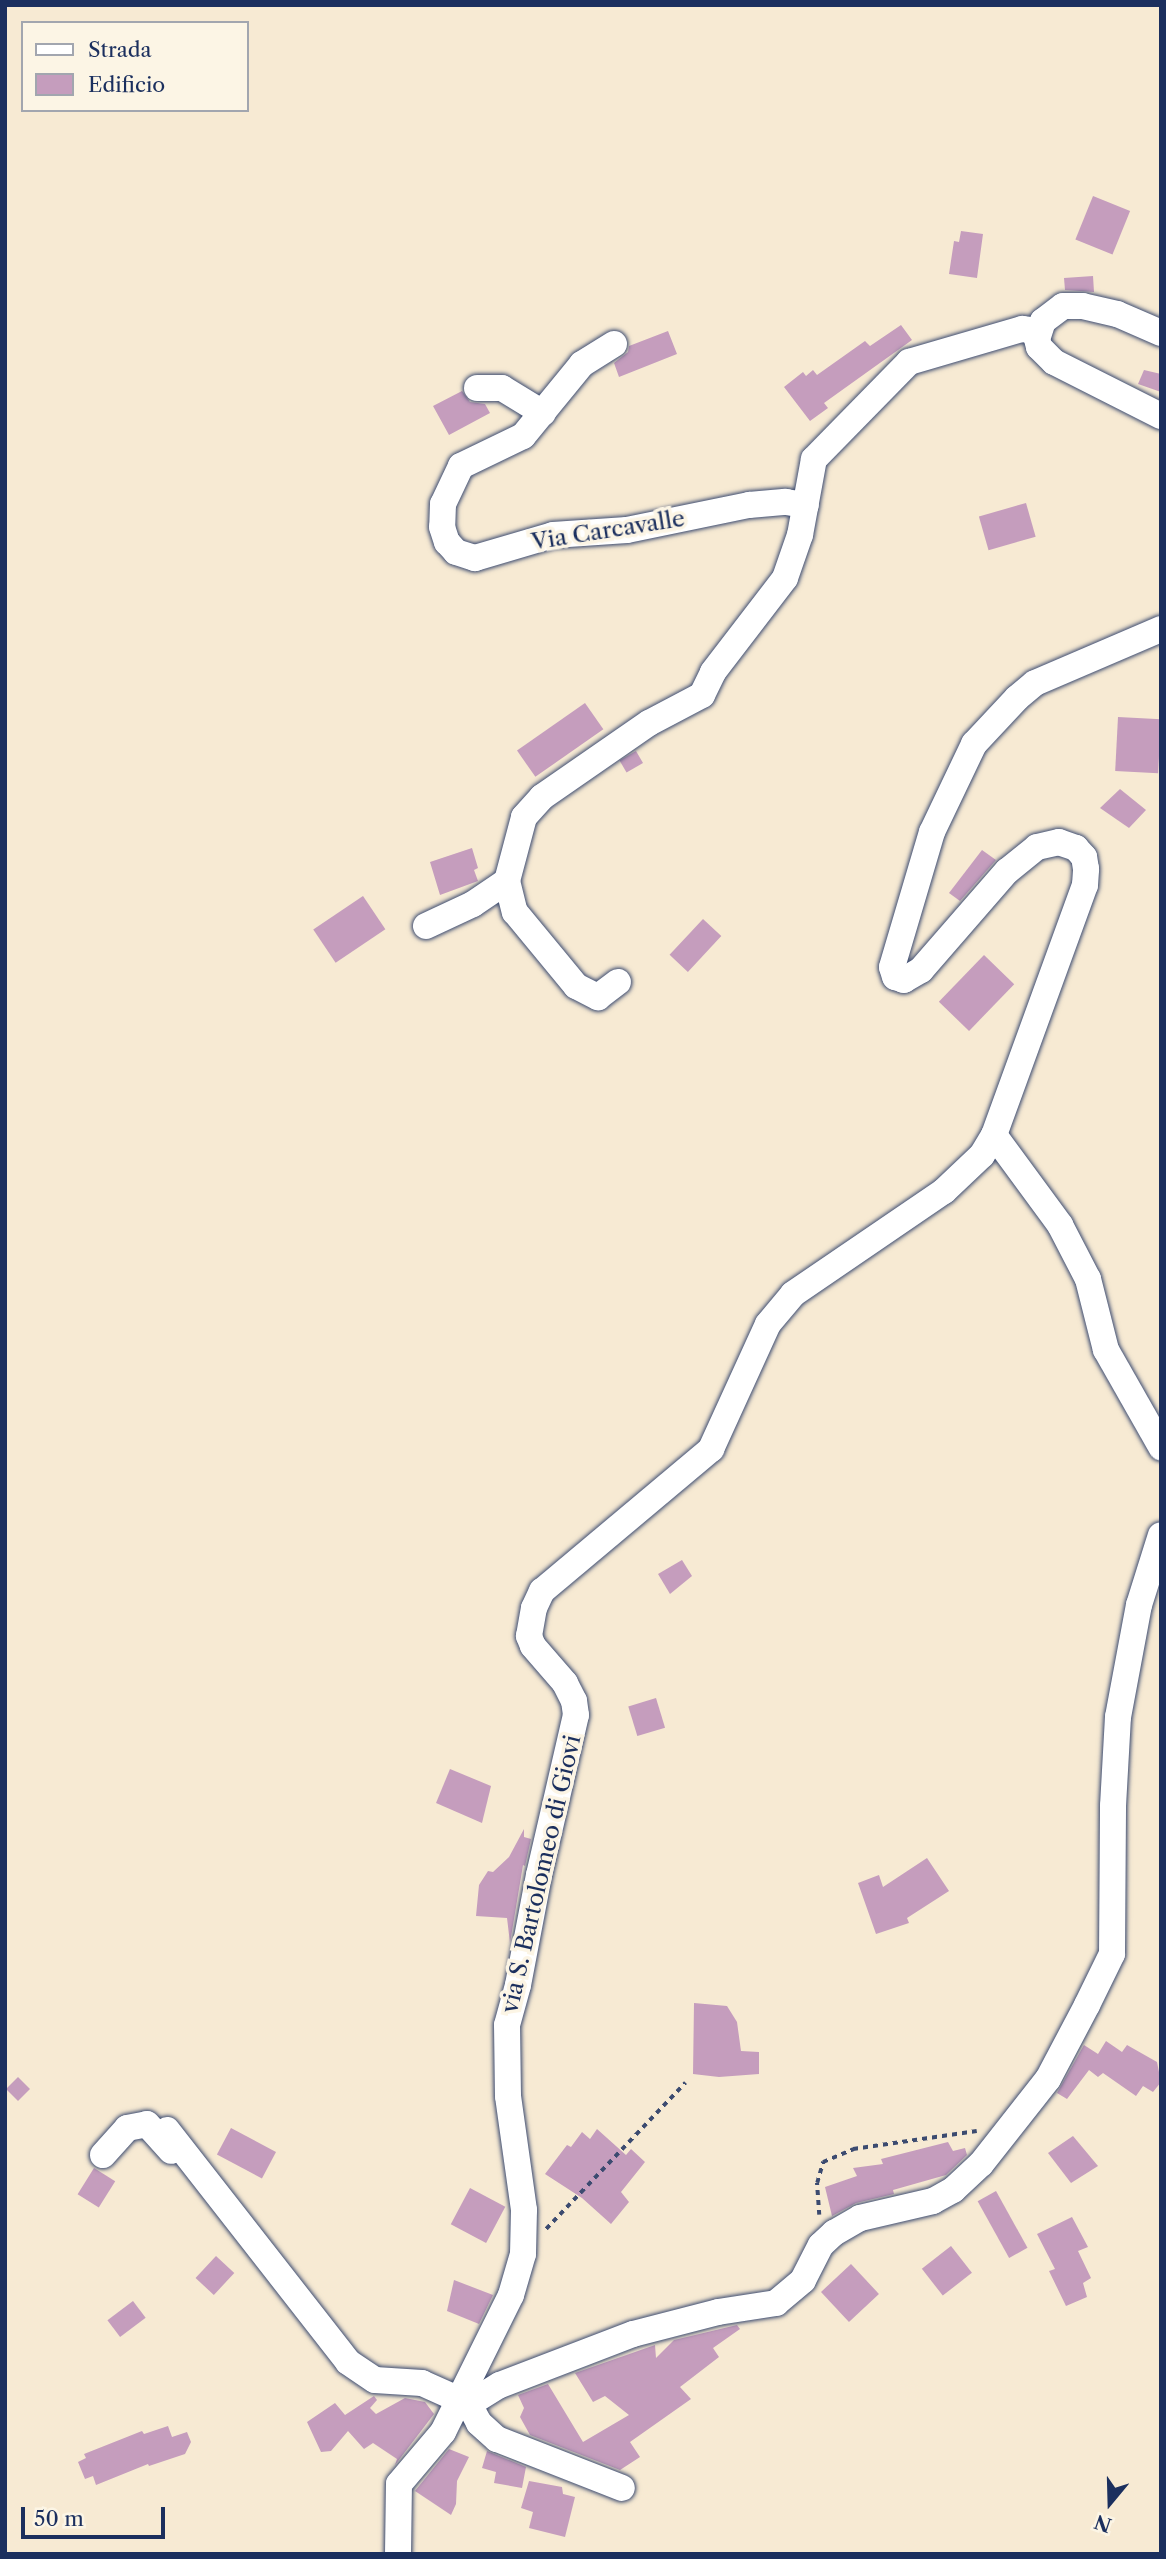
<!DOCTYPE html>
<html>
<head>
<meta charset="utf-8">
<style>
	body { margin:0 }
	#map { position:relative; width:1166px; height:2559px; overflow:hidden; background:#f7ead3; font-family:"Libre Caslon Text",serif }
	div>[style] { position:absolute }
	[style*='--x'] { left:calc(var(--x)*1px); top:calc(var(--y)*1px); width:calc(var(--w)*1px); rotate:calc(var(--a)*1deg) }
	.building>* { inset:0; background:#c59dbd; transform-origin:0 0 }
	.path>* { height:3.5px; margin-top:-1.75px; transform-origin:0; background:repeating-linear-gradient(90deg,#3c4b70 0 5px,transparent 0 10px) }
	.roads { filter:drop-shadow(0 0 2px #3c4b70) drop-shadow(0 0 2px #3c4b70) }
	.minor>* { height:26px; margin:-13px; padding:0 13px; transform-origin:13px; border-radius:13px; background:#fff }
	span { translate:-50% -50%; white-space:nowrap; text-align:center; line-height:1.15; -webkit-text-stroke:7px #fcf5e5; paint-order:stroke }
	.street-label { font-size:23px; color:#1b2f5e }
	.frame { position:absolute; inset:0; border:7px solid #1b2f5e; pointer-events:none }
	.legend { position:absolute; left:21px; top:21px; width:228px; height:91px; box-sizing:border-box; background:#fcf5e5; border:2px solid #a2a6af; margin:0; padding:9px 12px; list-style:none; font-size:21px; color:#1b2f5e }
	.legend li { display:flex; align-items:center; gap:14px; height:35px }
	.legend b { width:35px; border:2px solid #a2a6af }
	.north { position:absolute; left:1075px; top:2468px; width:70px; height:70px; -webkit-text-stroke:5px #fcf5e5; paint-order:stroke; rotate:199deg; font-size:19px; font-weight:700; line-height:28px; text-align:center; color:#1b2f5e }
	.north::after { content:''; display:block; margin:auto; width:24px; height:32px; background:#1b2f5e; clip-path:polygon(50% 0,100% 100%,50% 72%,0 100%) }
	.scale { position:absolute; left:21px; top:2507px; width:144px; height:32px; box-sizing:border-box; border:4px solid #1b2f5e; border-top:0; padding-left:9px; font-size:21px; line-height:24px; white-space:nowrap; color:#1b2f5e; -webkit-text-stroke:5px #fcf5e5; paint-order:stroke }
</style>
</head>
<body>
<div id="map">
	<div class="building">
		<div style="left:1093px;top:196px;width:40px;height:47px;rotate:22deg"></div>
		<div style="clip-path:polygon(961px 231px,983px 234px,977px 278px,949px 274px,954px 241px,959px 242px)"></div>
		<div style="clip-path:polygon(1093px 276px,1094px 292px,1065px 290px,1064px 278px)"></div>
		<div style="clip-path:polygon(901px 325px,912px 340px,824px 403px,828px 408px,810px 421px,784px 387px,803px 372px,806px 376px,813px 370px,817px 375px,865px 341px,870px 346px)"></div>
		<div style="clip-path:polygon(668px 331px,677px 354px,619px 377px,614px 363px,628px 352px,629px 346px)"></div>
		<div style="clip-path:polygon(1144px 370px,1161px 374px,1161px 392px,1138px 384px)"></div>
		<div style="clip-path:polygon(462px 391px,470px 402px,485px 404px,490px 413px,449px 435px,433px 406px)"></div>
		<div style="left:1026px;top:503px;width:35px;height:49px;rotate:74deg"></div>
		<div style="left:585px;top:703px;width:32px;height:83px;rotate:55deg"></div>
		<div style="left:1118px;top:717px;width:43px;height:54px;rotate:3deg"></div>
		<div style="left:636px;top:751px;width:14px;height:19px;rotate:60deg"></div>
		<div style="clip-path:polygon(1120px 789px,1146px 810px,1129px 828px,1100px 808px)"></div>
		<div style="clip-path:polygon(472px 848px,478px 868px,474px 870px,478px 881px,440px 895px,430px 862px)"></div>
		<div style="clip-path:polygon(982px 850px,996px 860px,960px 901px,949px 893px)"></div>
		<div style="left:363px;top:896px;width:40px;height:60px;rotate:56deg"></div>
		<div style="left:703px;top:919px;width:25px;height:49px;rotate:43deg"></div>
		<div style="left:984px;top:955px;width:42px;height:65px;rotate:44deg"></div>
		<div style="clip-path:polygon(682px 1560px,692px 1576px,670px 1594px,658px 1574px)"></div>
		<div style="left:656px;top:1698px;width:31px;height:29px;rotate:73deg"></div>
		<div style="clip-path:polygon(450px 1769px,491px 1786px,482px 1823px,436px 1803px)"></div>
		<div style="clip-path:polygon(524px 1829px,524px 1837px,531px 1839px,525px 1866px,523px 1865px,510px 1943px,507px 1918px,476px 1916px,479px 1885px,488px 1871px,493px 1872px,509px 1857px)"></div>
		<div style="clip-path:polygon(927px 1858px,949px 1891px,907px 1918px,909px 1923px,876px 1934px,858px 1883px,879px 1875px,883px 1887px)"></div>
		<div style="clip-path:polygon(694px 2003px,727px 2006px,737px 2022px,741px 2051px,759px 2052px,759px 2074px,719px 2077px,693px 2074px)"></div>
		<div style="clip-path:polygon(1106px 2041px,1122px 2052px,1127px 2045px,1157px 2062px,1161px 2082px,1153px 2092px,1143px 2086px,1136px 2096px,1103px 2073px,1098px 2077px,1089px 2070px,1067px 2099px,1057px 2093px,1084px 2045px,1098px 2054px)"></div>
		<div style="left:18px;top:2077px;width:17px;height:17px;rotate:45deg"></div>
		<div style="left:231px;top:2128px;width:51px;height:30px;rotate:28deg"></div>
		<div style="clip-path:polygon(597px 2129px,626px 2155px,631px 2149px,645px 2162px,621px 2192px,629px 2202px,611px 2224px,582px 2198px,545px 2174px,567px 2145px,571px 2147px,582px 2132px,590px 2139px)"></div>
		<div style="clip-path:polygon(1073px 2136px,1098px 2166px,1071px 2183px,1048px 2153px)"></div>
		<div style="clip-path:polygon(948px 2142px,953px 2151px,965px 2148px,967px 2155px,946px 2175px,893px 2190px,894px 2194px,856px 2203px,832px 2216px,825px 2187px,857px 2176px,853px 2168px,883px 2164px,881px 2159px)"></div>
		<div style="left:94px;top:2168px;width:25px;height:31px;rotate:32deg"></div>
		<div style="left:470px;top:2188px;width:40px;height:41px;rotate:28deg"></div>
		<div style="left:996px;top:2191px;width:65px;height:21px;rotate:61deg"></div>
		<div style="clip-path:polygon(1072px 2217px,1088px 2247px,1078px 2251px,1091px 2278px,1083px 2283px,1087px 2297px,1066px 2306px,1049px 2271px,1055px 2269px,1037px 2234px)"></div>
		<div style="left:951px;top:2246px;width:34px;height:37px;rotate:52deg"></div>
		<div style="left:216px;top:2256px;width:25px;height:30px;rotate:43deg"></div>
		<div style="left:851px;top:2264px;width:41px;height:41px;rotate:47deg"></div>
		<div style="clip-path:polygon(454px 2280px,493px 2295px,479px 2324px,447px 2311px)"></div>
		<div style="left:133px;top:2301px;width:21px;height:32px;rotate:53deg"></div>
		<div style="clip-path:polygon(737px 2325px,740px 2329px,713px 2348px,719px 2357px,680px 2387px,691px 2399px,630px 2442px,640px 2457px,620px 2470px,530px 2435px,520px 2417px,524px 2408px,518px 2395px,548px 2384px,583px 2442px,629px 2415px,605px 2396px,593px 2402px,575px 2373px,655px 2345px,656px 2358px,674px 2340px)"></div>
		<div style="clip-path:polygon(374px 2396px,377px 2400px,370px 2408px,376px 2414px,405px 2398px,425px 2402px,434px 2414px,395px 2465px,397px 2459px,373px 2443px,364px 2449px,348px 2431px,331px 2451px,321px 2452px,307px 2422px,335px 2403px,345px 2415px)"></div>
		<div style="clip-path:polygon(168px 2426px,172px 2437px,187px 2432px,191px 2442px,185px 2454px,149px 2466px,148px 2464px,96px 2485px,93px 2476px,85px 2479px,78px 2462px,86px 2458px,84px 2454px,142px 2431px,144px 2434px)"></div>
		<div style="clip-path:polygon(449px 2449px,469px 2457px,457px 2481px,456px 2504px,451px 2515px,415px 2491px)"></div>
		<div style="clip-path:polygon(487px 2451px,526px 2467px,522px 2488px,494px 2483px,496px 2472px,482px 2468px)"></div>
		<div style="clip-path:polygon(529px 2481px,562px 2487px,563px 2494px,575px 2497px,565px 2537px,529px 2528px,533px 2512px,521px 2508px)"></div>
	</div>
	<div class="path">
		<div style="--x:819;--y:2215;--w:32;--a:-94"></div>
		<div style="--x:817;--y:2183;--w:22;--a:-74"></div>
		<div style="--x:823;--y:2162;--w:33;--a:-23"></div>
		<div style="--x:853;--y:2149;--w:125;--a:-8.3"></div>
		<div style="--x:546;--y:2229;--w:202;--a:-46.4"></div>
	</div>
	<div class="roads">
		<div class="minor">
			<div style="--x:1161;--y:333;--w:48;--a:-156.6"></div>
			<div style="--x:1117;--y:314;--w:35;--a:-167"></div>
			<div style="--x:1083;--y:306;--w:20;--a:180"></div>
			<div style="--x:1063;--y:306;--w:25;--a:143"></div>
			<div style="--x:1043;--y:321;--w:19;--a:108"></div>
			<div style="--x:1037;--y:339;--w:8;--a:76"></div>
			<div style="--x:1039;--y:347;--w:21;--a:45"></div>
			<div style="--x:1054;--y:362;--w:120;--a:26.8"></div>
			<div style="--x:614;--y:344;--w:38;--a:148"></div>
			<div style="--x:582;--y:364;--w:93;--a:129.3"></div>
			<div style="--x:523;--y:436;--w:69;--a:154.2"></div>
			<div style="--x:461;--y:466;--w:42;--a:115.3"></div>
			<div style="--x:443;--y:504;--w:23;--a:92"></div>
			<div style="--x:442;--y:527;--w:16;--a:72"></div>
			<div style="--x:447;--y:542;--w:13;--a:48"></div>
			<div style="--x:456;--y:552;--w:20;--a:18"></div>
			<div style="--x:475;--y:558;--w:81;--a:-16.4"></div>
			<div style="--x:553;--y:535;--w:74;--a:-3.9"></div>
			<div style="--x:627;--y:530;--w:125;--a:-11.6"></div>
			<div style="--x:749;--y:505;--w:37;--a:-5"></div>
			<div style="--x:786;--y:502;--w:20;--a:9"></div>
			<div style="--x:477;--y:388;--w:25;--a:0"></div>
			<div style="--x:502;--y:388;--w:48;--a:31.4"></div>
			<div style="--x:507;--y:881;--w:32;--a:76"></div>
			<div style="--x:515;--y:912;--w:96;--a:50.5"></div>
			<div style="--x:576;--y:986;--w:25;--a:27"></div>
			<div style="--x:598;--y:997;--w:25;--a:-37"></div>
			<div style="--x:426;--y:926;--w:52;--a:-25.1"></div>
			<div style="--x:473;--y:904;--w:41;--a:-34.1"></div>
			<div style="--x:507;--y:881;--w:66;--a:-75.1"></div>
			<div style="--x:524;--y:817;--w:27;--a:-48"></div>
			<div style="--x:542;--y:797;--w:130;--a:-34.7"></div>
			<div style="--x:649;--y:723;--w:60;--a:-27.8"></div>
			<div style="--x:702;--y:695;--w:25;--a:-64"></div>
			<div style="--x:713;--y:672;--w:118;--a:-52.5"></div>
			<div style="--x:785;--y:578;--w:46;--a:-70.8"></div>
			<div style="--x:800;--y:535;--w:77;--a:-79.6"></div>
			<div style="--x:814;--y:459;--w:136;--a:-45.6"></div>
			<div style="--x:909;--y:362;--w:118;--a:-16.3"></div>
			<div style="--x:1022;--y:329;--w:16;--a:7"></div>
			<div style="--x:994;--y:1135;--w:112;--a:53.7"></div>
			<div style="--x:1060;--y:1225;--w:61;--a:62.6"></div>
			<div style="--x:1088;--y:1279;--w:73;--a:75.8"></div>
			<div style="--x:1106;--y:1350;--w:112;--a:60.4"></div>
			<div style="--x:167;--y:2130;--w:294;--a:52"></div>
			<div style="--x:348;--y:2362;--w:32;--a:34"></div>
			<div style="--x:375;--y:2380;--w:47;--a:3.7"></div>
			<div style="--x:422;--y:2383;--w:51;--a:24.1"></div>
			<div style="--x:469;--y:2404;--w:36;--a:-32"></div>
			<div style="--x:500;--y:2385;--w:142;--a:-21"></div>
			<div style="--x:633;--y:2334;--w:88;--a:-14.5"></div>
			<div style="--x:718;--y:2312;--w:59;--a:-8.8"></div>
			<div style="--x:776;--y:2303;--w:35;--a:-40"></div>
			<div style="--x:803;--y:2280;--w:39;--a:-63"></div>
			<div style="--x:821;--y:2245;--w:18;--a:-43"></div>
			<div style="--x:834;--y:2233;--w:30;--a:-30"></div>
			<div style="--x:860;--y:2218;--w:75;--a:-13.1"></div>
			<div style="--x:933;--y:2201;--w:23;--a:-29"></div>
			<div style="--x:953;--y:2190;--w:38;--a:-43"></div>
			<div style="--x:981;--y:2164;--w:108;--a:-51.8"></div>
			<div style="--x:1048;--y:2079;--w:84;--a:-62.2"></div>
			<div style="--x:1087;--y:2005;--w:57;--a:-63.9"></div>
			<div style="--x:1112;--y:1954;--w:148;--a:-89.6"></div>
			<div style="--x:1113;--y:1806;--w:89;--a:-86.8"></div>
			<div style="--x:1118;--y:1717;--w:114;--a:-79.4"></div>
			<div style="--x:1139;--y:1605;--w:73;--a:-72.6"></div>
			<div style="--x:103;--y:2155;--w:36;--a:-48"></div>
			<div style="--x:127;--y:2128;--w:20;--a:-11"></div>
			<div style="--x:147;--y:2124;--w:36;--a:48"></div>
			<div style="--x:469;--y:2404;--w:21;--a:62"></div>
			<div style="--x:479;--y:2423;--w:24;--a:42"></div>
			<div style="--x:497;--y:2439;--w:134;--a:21.4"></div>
			<div style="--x:398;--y:2554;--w:70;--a:-89.2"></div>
			<div style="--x:399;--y:2484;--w:68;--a:-49.8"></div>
			<div style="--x:443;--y:2432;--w:153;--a:-63.6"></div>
			<div style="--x:511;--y:2295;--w:43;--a:-73.7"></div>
			<div style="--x:523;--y:2254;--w:44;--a:-88.7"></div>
			<div style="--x:524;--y:2210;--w:115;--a:-98"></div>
			<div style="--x:508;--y:2096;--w:71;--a:-90.8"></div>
			<div style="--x:507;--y:2025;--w:41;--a:-74.6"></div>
			<div style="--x:518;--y:1985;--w:112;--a:-79.2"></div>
			<div style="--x:539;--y:1875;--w:164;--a:-77"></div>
			<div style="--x:576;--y:1715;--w:14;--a:-98"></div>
			<div style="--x:574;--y:1701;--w:20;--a:-117"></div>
			<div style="--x:565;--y:1683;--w:49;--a:-130.9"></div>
			<div style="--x:533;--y:1646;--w:11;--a:-112"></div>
			<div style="--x:529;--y:1636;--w:28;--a:-80"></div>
			<div style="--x:534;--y:1608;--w:19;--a:-65"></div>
			<div style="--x:542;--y:1591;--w:221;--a:-40"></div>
			<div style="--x:711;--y:1449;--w:137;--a:-65.5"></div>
			<div style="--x:768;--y:1324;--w:39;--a:-50"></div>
			<div style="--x:793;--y:1294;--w:183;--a:-34.3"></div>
			<div style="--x:944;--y:1191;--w:52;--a:-43.5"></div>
			<div style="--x:982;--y:1155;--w:23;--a:-59"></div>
			<div style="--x:994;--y:1135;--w:266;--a:-70"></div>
			<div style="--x:1085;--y:885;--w:16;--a:-86"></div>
			<div style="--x:1086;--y:869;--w:12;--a:-99"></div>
			<div style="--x:1084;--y:857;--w:12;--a:-132"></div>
			<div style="--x:1076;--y:848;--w:18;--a:-161"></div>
			<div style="--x:1059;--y:842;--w:23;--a:167"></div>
			<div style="--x:1037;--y:847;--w:38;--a:141"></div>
			<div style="--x:1007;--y:871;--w:131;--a:131"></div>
			<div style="--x:921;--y:970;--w:20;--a:150"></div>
			<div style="--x:904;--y:980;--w:9;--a:-162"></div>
			<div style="--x:895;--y:977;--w:10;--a:-107"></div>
			<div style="--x:892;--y:967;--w:141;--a:-73.5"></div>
			<div style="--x:932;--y:832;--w:98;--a:-64.5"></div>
			<div style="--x:974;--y:744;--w:63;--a:-46.9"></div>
			<div style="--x:1017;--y:698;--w:23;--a:-40"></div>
			<div style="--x:1035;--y:683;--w:137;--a:-23.2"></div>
		</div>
	</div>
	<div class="street-label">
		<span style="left:608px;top:530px;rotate:-9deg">Via Carcavalle</span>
		<span style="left:541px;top:1874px;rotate:-77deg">via S. Bartolomeo di Giovi</span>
	</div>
	<div class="frame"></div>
	<ul class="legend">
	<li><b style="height:9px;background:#fff"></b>Strada</li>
	<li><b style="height:19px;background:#c59dbd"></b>Edificio</li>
	</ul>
	<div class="north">N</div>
	<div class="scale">50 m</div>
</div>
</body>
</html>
